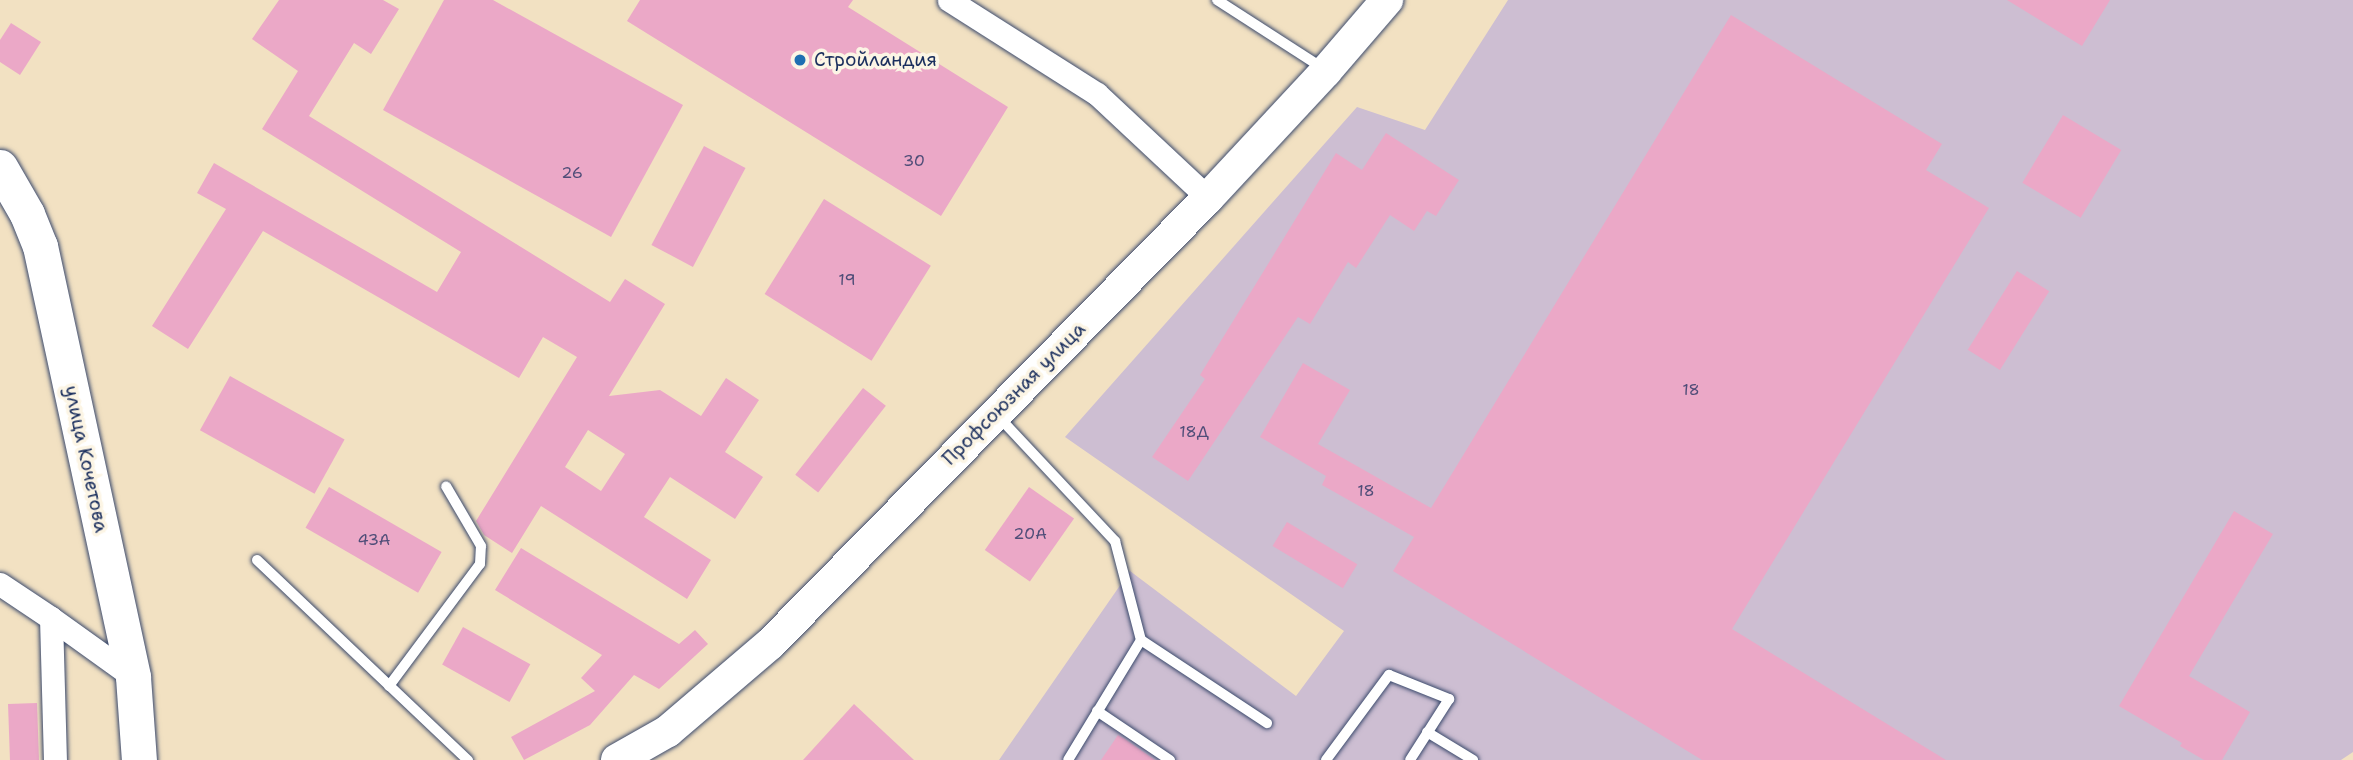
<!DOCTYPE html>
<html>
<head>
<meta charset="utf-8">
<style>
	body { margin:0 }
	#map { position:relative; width:2353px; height:760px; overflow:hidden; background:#f2e1c2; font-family:"Shantell Sans",sans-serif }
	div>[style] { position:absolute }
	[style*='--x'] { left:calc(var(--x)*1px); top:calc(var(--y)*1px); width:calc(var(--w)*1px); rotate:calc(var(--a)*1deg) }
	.industrial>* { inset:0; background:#cdbed2 }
	.building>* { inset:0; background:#eba8c7; transform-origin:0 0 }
	.roads { filter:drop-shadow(0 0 2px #3b4a6d) drop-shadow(0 0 2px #3b4a6d) }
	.service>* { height:10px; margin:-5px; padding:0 5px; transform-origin:5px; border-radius:5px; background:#fff }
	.minor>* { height:23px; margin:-11.5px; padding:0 11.5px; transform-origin:11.5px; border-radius:11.5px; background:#fff }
	.secondary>* { height:32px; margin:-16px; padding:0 16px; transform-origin:16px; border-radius:16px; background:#fff }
	.primary>* { height:35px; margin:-17.5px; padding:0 17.5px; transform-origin:17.5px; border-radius:17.5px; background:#fff }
	.dots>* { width:19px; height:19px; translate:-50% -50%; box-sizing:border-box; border:4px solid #fcf5e5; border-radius:50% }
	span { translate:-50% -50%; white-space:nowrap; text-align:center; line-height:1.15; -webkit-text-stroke:7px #fcf5e5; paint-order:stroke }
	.number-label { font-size:16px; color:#4f4d78 }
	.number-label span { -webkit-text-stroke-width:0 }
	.poi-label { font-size:19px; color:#1b2f5e }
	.left { translate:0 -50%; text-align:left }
	.street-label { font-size:19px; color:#1b2f5e }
</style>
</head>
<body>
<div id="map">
	<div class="industrial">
		<div style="clip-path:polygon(1508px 0,2353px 0,2353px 752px,2341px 760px,999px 760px,1130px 571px,1296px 696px,1344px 631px,1065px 437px,1357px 107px,1425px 130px)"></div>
	</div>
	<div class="building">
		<div style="clip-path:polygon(evenodd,279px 0,383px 0,399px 9px,371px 54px,354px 43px,309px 116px,610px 302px,625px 279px,665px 304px,609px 396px,660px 390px,701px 416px,726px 378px,759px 400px,725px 452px,763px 477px,735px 519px,670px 477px,644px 517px,711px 560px,687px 599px,541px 506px,512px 553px,484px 535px,476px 521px,577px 357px,543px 337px,519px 378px,263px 231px,188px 349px,152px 326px,226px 209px,197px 193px,214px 163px,437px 292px,461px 252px,262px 129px,298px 71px,252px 39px,279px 0,588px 430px,625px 454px,601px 491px,565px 467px,588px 430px)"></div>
		<div style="clip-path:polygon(444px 0,493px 0,683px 105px,611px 237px,383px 110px)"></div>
		<div style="clip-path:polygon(640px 0,853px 0,848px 7px,1008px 107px,941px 216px,627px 21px)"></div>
		<div style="clip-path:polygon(2007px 0,2110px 0,2082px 46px)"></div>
		<div style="clip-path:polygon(1731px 15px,1942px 144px,1926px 170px,1989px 208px,1732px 629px,1946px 760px,1702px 760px,1393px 571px,1414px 537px,1322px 485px,1326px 476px,1260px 437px,1303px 363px,1350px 390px,1318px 444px,1431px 508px)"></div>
		<div style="clip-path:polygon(11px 23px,41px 42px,20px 75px,0 62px,0 40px)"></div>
		<div style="left:2063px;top:115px;width:68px;height:79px;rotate:31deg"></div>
		<div style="clip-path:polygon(1386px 133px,1459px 180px,1436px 216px,1427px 211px,1414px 231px,1390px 215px,1356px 268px,1348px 262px,1310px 324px,1298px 317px,1188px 481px,1152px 457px,1205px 379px,1200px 375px,1336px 153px,1362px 170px)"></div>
		<div style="left:704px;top:146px;width:47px;height:112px;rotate:28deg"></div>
		<div style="left:824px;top:199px;width:126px;height:112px;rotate:32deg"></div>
		<div style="left:2017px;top:271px;width:38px;height:93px;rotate:32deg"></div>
		<div style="left:230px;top:376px;width:131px;height:62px;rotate:29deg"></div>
		<div style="left:863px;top:388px;width:29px;height:110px;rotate:38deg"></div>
		<div style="left:329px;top:487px;width:130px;height:47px;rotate:30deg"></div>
		<div style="left:1029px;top:487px;width:55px;height:77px;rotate:35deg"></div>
		<div style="clip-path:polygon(2234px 511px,2273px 534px,2189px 676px,2250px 712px,2222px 760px,2204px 760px,2180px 746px,2182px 743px,2119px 706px)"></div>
		<div style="left:1287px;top:522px;width:82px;height:28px;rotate:31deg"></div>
		<div style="clip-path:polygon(521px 548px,679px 644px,695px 630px,708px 644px,659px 689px,634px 675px,590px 725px,524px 760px,511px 737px,595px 691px,581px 678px,602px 655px,495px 590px)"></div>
		<div style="left:463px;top:627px;width:77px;height:43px;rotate:29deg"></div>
		<div style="left:37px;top:703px;width:57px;height:29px;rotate:88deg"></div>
		<div style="clip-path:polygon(854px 704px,914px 760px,803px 760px)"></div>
		<div style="clip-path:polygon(1118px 735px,1125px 739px,1155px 760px,1101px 760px)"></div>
	</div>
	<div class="roads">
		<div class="service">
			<div style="--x:1217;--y:0;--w:127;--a:32.8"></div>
			<div style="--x:997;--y:415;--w:173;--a:46.9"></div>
			<div style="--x:1115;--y:541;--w:102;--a:75.3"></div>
			<div style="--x:1141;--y:640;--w:140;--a:121.3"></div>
			<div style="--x:257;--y:560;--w:291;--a:43.5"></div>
			<div style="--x:1141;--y:640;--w:151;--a:33.4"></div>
			<div style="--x:389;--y:686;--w:152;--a:-53.3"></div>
			<div style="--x:480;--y:564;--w:18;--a:-87"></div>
			<div style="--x:481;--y:546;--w:69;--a:-120.3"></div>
			<div style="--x:1097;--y:711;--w:88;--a:33.9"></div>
			<div style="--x:1427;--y:732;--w:54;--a:31.3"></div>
			<div style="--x:1326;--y:760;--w:106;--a:-53.5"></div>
			<div style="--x:1389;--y:675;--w:65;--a:21.8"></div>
			<div style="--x:1449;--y:699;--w:72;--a:122.6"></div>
		</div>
		<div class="minor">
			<div style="--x:949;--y:0;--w:175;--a:32.4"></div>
			<div style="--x:1097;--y:94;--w:152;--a:43.1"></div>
			<div style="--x:0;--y:584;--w:61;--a:33.7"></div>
			<div style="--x:51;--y:618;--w:142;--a:88.4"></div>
			<div style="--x:51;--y:618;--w:101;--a:35.7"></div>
		</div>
		<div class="secondary">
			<div style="--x:617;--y:760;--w:59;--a:-29.6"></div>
			<div style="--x:668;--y:731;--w:134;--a:-40.5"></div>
			<div style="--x:770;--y:644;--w:625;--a:-45.52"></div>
			<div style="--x:1208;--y:198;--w:173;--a:-47.1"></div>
			<div style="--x:1326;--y:71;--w:94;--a:-49.3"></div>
		</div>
		<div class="primary">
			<div style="--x:0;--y:167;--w:54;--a:60.1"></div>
			<div style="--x:27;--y:214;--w:35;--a:68"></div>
			<div style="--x:40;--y:246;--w:441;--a:77.8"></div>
			<div style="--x:133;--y:677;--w:83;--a:85.9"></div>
		</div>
	</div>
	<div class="dots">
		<div style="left:800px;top:60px;background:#1f6fb2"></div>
	</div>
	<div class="number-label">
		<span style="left:914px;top:161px">30</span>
		<span style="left:572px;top:173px">26</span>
		<span style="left:847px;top:280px">19</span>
		<span style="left:1691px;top:390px">18</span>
		<span style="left:1194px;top:432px">18Д</span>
		<span style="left:1366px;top:491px">18</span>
		<span style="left:1030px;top:534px">20А</span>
		<span style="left:374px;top:540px">43А</span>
	</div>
	<div class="poi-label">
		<span class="left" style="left:814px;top:60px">Стройландия</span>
	</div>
	<div class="street-label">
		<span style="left:1014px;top:394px;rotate:-45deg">Профсоюзная улица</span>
		<span style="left:86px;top:459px;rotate:78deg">улица Кочетова</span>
	</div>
</div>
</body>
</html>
